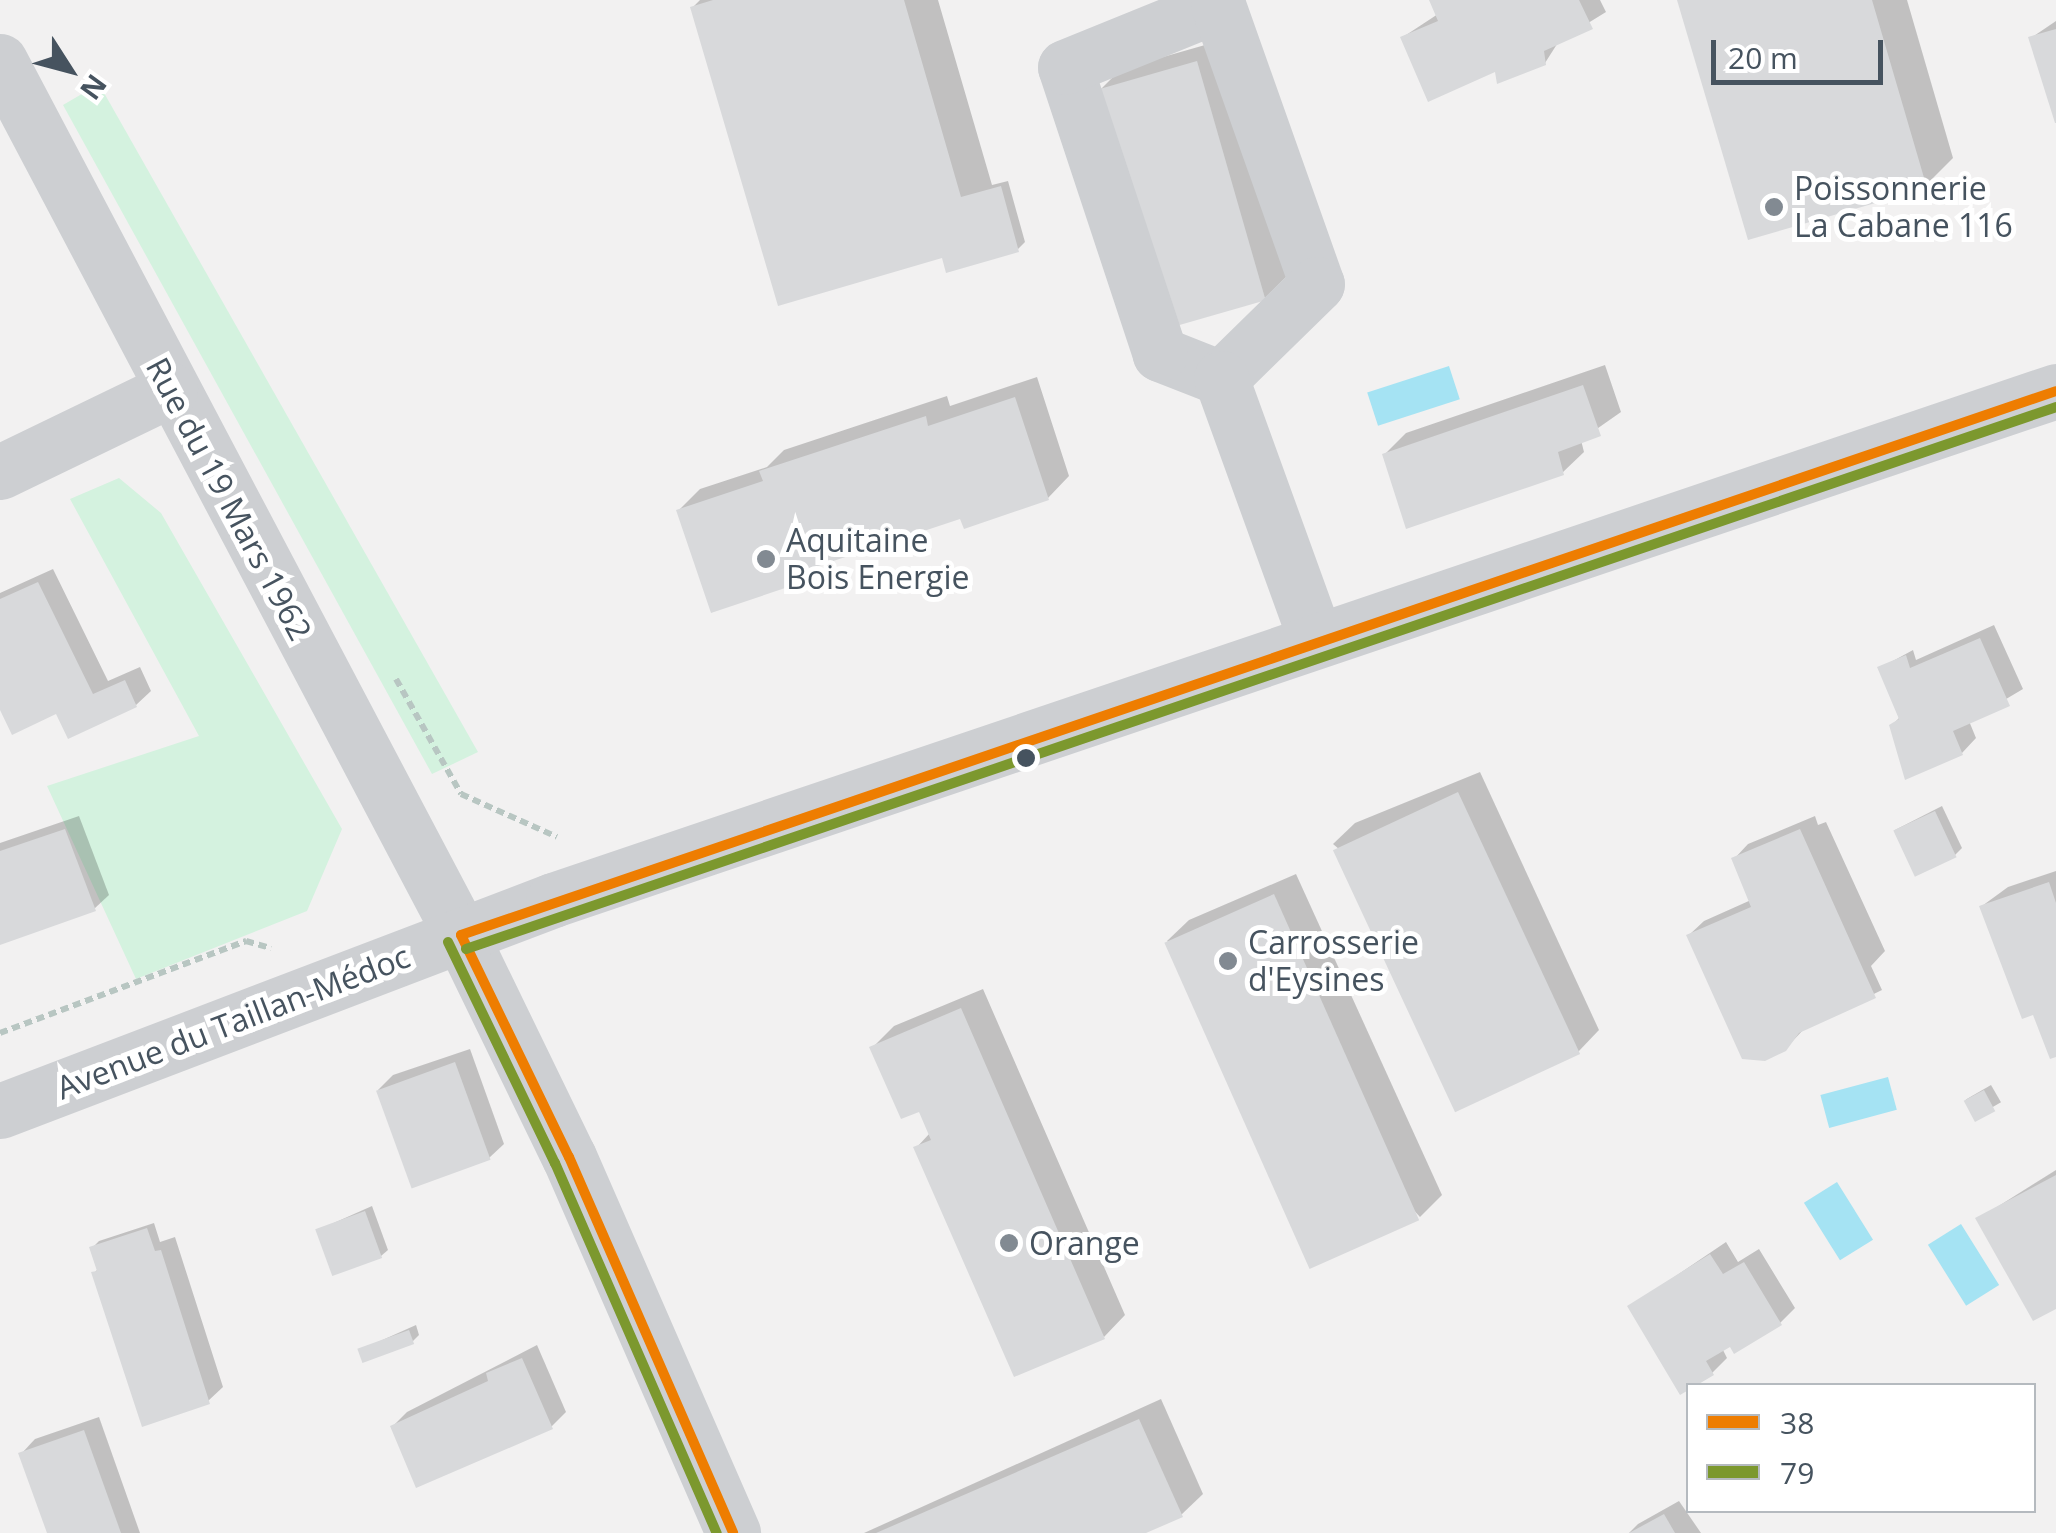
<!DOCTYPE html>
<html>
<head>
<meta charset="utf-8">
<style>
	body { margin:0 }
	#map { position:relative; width:2056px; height:1533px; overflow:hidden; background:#f2f1f1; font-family:"Open Sans",sans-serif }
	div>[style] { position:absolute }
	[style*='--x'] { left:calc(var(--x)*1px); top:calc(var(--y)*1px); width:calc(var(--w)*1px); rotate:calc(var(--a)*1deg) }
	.green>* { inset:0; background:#d4f2df }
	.water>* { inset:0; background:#a5e3f3; transform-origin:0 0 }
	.shadow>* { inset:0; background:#0003; transform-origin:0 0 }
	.building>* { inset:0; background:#d8d9db; transform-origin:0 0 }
	.path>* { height:6px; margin-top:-3px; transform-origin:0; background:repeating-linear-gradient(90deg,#b8c6c2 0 8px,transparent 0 13px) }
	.minor>* { height:55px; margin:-27.5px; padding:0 27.5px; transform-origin:27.5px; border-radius:27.5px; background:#cdcfd2 }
	.bus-1>* { height:10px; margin:-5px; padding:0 5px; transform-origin:5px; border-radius:5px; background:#ee7d01 }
	.bus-2>* { height:10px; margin:-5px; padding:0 5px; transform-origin:5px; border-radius:5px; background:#7c982e }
	.dots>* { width:28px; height:28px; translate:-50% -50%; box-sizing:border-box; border:5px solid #fff; border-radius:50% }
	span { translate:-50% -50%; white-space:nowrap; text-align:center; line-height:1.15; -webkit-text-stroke:10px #fff; paint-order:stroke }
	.poi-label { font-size:32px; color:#46535f }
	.left { translate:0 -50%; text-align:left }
	.street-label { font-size:32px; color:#46535f }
	.legend { position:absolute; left:1686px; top:1383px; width:350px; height:130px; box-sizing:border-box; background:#fff; border:2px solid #b5babf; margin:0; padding:12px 18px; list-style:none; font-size:30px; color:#46535f }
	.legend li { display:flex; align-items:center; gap:20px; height:50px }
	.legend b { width:50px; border:2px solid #b5babf }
	.north { position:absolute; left:20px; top:20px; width:100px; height:100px; -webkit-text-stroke:8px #fff; paint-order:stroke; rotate:126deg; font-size:28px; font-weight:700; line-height:40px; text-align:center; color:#46535f }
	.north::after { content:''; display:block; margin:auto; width:35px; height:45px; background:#46535f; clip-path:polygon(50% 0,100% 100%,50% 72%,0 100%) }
	.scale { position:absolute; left:1711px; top:40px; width:172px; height:45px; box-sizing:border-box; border:5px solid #46535f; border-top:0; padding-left:12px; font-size:30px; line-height:35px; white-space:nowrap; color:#46535f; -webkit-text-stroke:8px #fff; paint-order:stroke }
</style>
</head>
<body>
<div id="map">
	<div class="green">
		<div style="clip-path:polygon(99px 84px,478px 752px,432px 774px,63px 105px)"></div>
		<div style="clip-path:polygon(119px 478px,161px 513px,342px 829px,307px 911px,136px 979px,47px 786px,199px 736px,70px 499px)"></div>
	</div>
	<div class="water">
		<div style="left:1449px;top:366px;width:35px;height:86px;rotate:72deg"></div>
		<div style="left:1888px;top:1077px;width:34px;height:70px;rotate:75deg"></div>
		<div style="left:1837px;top:1182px;width:68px;height:39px;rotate:58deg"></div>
		<div style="left:1961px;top:1224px;width:72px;height:39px;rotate:58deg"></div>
	</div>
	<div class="shadow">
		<div style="clip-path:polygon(700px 0,938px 0,992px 185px,1008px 181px,1025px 242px,1018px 249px,943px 255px,693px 7px)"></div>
		<div style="clip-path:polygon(1432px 0,1600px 0,1606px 12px,1559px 41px,1545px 63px,1497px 68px,1403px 37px,1438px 14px)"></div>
		<div style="clip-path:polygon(1680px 0,1907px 0,1953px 158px,1926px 185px)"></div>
		<div style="clip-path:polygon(2056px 21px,2056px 116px,2031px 38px)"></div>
		<div style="clip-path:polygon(1219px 41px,1287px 276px,1265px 298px,1100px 90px,1121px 69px)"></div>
		<div style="clip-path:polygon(1605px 365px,1621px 412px,1581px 440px,1584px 452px,1562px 473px,1385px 454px,1406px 433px)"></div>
		<div style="clip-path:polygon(1037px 377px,1069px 476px,1048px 498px,961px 516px,811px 566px,796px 582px,679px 510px,700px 489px,767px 467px,784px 450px,947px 396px,950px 406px)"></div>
		<div style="clip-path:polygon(53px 569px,108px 681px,140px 667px,151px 691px,136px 705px,57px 710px,0 704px,0 593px)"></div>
		<div style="clip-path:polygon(1994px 625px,2023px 689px,1969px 721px,1976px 738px,1962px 753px,1906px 777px,1892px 725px,1899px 718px,1880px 668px,1913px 650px,1916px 660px)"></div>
		<div style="clip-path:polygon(1480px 772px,1599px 1030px,1578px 1052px,1333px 844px,1355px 823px)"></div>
		<div style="clip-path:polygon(1942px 806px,1962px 848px,1955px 855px,1895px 830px)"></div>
		<div style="clip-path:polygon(79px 816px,109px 895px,94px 909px,0 943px,0 843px)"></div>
		<div style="clip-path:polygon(1815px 816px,1818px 825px,1826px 822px,1885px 951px,1871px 966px,1882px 990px,1806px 1027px,1785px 1049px,1689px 935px,1704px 921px,1751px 900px,1734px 859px,1748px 844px)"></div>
		<div style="clip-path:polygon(2056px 871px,2056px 1054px,1982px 906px,2008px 887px)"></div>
		<div style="clip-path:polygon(1296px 874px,1442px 1195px,1420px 1217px,1167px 941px,1189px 920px)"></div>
		<div style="clip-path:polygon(983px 989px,1125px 1315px,1104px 1337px,916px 1148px,930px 1133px,920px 1109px,872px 1048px,894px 1026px)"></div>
		<div style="clip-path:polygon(470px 1049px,504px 1144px,489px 1158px,378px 1090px,393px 1075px)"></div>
		<div style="left:1991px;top:1085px;width:20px;height:29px;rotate:60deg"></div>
		<div style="clip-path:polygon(2056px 1170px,2056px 1306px,1978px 1219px)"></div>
		<div style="clip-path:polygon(372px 1206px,388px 1250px,381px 1256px,318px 1230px)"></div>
		<div style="clip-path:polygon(154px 1223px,160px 1242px,175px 1237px,223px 1387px,208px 1401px,94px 1273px,99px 1268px,92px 1248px,99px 1241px)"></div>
		<div style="clip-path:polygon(1726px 1242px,1738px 1262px,1759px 1249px,1795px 1308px,1780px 1323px,1722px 1348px,1727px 1358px,1712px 1373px,1630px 1307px)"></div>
		<div style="clip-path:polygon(416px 1325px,419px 1335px,413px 1341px,360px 1350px)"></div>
		<div style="clip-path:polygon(537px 1345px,566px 1412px,551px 1427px,393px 1426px,407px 1412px)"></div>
		<div style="clip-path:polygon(1161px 1399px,1203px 1494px,1181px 1515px,1140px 1533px,864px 1533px)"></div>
		<div style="clip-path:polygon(99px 1417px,140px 1533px,50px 1533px,21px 1454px,35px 1439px)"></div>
		<div style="clip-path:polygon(1679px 1501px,1701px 1533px,1629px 1533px,1638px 1524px)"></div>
	</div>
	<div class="building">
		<div style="clip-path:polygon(713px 0,904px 0,961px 197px,1001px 186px,1019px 252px,946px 273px,942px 258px,778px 306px,690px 7px)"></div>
		<div style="clip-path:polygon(1429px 0,1579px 0,1593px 29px,1544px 51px,1546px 65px,1497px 84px,1495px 72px,1428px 102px,1400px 37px,1438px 21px)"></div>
		<div style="clip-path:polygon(1677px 0,1872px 0,1927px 188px,1748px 240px)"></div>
		<div style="clip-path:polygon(2056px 29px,2056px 123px,2055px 123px,2028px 37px)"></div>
		<div style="left:1197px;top:61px;width:249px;height:104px;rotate:74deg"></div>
		<div style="clip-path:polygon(1583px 385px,1601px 436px,1558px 452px,1564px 475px,1406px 529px,1382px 454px)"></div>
		<div style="clip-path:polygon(1015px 397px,1049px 500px,964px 529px,960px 519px,794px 574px,797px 584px,711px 613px,676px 510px,763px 481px,759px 471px,820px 451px,926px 416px,928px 426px)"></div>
		<div style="clip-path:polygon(38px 582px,93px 694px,125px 680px,137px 707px,68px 739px,56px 714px,12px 735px,0 710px,0 599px)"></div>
		<div style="clip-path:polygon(1980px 638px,2010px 706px,1953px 731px,1963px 755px,1905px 780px,1889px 725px,1899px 719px,1877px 667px,1906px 655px,1910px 668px)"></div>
		<div style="left:1458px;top:792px;width:289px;height:138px;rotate:65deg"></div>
		<div style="left:1935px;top:811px;width:51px;height:46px;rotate:65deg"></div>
		<div style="clip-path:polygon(65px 829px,96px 911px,0 945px,0 851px)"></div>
		<div style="clip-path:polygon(1800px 829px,1876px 998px,1799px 1033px,1786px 1051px,1765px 1061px,1742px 1059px,1686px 935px,1751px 907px,1731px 858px)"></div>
		<div style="clip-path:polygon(2049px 882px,2056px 903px,2056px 1057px,2050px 1059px,2033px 1015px,2022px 1019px,1979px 906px)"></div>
		<div style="left:1274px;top:894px;width:357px;height:120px;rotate:66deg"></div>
		<div style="clip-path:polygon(961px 1008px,1105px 1339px,1014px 1377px,913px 1147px,931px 1140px,919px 1112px,901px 1119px,869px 1047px)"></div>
		<div style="left:455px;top:1062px;width:104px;height:84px;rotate:70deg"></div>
		<div style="left:1984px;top:1090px;width:24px;height:23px;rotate:62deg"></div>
		<div style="clip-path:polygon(2056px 1175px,2056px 1309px,2033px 1321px,1975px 1218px)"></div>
		<div style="left:365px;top:1211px;width:50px;height:53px;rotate:70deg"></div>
		<div style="clip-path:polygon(147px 1228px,155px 1251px,161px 1250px,210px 1404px,142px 1427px,91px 1272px,97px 1271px,89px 1247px)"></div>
		<div style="clip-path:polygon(1710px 1254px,1723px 1274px,1744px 1262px,1782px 1325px,1734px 1354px,1730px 1347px,1706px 1361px,1714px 1375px,1680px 1395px,1627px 1306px)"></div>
		<div style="left:409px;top:1330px;width:15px;height:55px;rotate:70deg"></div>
		<div style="clip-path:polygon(522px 1358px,553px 1429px,416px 1488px,390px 1426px,488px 1381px,486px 1373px)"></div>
		<div style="clip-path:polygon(1139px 1419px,1183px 1517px,1146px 1533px,876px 1533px)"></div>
		<div style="clip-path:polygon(84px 1430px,121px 1533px,47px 1533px,18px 1453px)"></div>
		<div style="clip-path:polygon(1664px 1514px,1675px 1533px,1629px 1533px)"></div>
	</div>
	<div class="path">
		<div style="--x:396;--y:679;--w:132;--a:60.5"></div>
		<div style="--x:461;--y:794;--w:105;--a:24.1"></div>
		<div style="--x:0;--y:1033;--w:263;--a:-20.5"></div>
		<div style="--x:246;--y:941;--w:26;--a:16"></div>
	</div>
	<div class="minor">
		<div style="--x:0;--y:61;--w:988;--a:62.19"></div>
		<div style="--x:461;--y:935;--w:247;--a:64.1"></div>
		<div style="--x:569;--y:1157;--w:410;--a:66.4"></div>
		<div style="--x:1221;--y:378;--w:66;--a:-158.5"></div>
		<div style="--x:1160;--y:354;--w:302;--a:-108.3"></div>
		<div style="--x:1065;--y:67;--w:165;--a:-22.1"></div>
		<div style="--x:1218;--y:5;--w:296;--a:70.5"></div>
		<div style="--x:1317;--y:284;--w:134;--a:135.6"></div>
		<div style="--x:1221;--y:378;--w:279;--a:70.1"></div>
		<div style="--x:0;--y:472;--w:189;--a:-25.8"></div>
		<div style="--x:0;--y:1111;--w:592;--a:-20.88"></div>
		<div style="--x:553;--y:900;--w:1587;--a:-18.71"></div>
	</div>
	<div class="bus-1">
		<div style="--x:461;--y:935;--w:1685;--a:-18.83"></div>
		<div style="--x:461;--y:935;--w:247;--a:64.1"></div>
		<div style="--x:569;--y:1157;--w:410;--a:66.4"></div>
	</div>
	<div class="bus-2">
		<div style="--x:448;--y:942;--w:246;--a:64.2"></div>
		<div style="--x:555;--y:1163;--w:404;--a:66.4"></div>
		<div style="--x:466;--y:949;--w:1680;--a:-18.82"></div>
	</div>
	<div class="dots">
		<div style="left:1774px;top:207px;background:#828a92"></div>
		<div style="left:766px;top:559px;background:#828a92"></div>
		<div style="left:1026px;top:758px;background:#46535f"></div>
		<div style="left:1228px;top:961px;background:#828a92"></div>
		<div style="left:1009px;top:1243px;background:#828a92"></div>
	</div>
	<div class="poi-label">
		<span class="left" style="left:1794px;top:207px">Poissonnerie<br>La Cabane 116</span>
		<span class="left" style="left:786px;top:559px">Aquitaine<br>Bois Energie</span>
		<span class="left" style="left:1248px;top:961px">Carrosserie<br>d'Eysines</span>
		<span class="left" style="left:1029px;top:1243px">Orange</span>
	</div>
	<div class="street-label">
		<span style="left:229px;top:499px;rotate:62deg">Rue du 19 Mars 1962</span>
		<span style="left:233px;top:1022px;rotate:-21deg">Avenue du Taillan-Médoc</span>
	</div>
	<ul class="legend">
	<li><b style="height:12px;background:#ee7d01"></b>38</li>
	<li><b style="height:12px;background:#7c982e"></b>79</li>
	</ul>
	<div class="north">N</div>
	<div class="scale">20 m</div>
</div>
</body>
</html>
